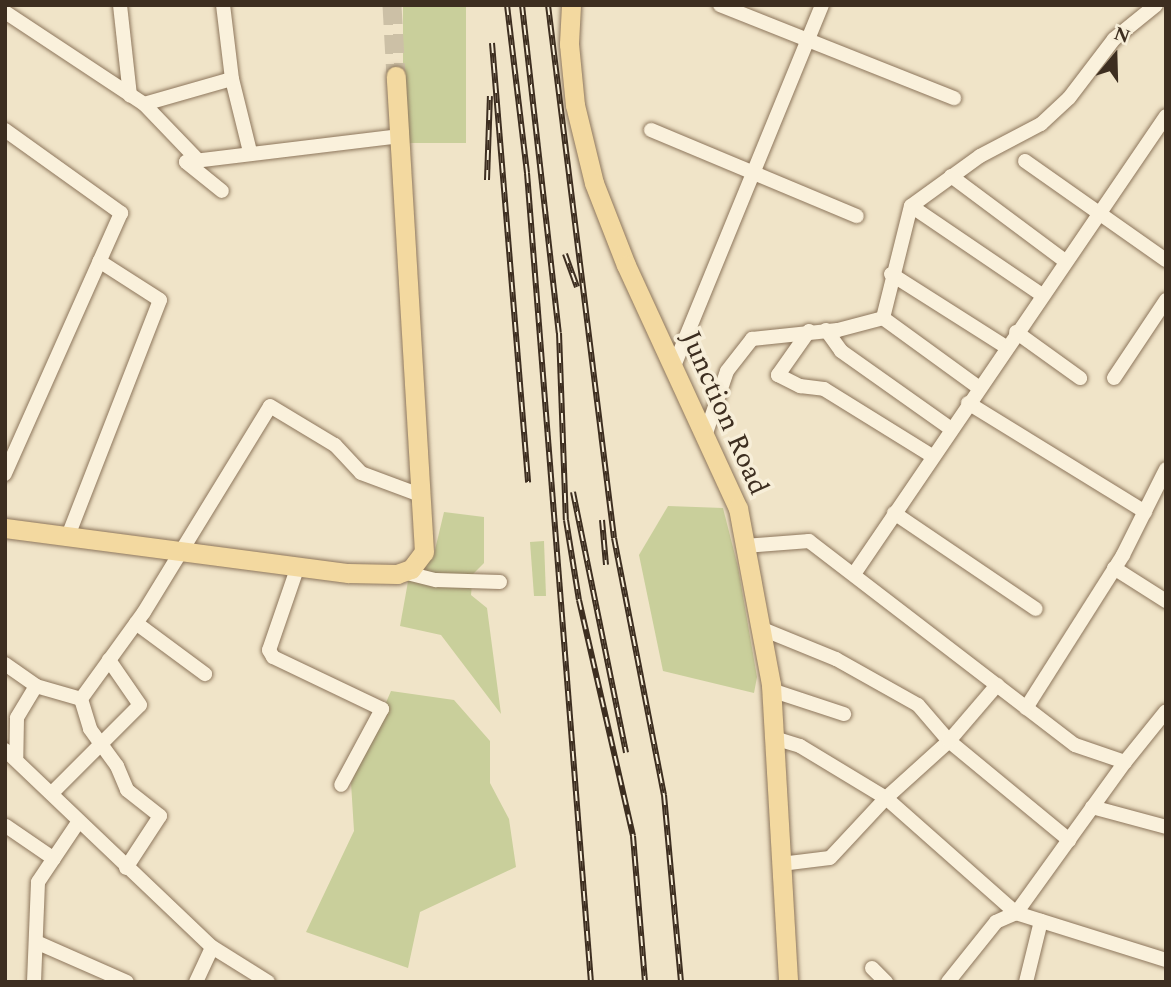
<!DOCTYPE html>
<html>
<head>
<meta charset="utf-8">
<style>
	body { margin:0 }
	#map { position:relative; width:1171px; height:987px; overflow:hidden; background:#f0e4c8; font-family:Spectral,serif }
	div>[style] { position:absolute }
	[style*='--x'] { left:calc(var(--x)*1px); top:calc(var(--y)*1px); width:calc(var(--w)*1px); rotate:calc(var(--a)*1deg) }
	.green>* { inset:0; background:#c9cf9b; transform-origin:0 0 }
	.major-tunnel>* { height:19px; margin-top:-9.5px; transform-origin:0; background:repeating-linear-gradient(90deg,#ccc0a6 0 19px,transparent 0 29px) }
	.roads { filter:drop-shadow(0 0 2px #8d765c) drop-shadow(0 0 2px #8d765c) }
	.minor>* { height:14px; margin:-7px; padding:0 7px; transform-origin:7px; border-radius:7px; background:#faf1dc }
	.major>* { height:19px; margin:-9.5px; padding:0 9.5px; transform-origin:9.5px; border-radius:9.5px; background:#f3d9a0 }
	.rail>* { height:6px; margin-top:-3px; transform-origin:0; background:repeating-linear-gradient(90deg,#f7eed8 0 10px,#3d2e20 0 20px); box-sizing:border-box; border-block:2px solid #3d2e20 }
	span { translate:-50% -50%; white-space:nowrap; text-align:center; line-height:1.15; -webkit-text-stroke:7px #f7eed8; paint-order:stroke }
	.street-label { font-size:28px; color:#3d2e20 }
	.frame { position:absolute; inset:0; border:7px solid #3d2e20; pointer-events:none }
	.north { position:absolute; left:1080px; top:21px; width:70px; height:70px; -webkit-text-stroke:5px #f7eed8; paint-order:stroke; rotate:19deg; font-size:19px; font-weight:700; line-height:28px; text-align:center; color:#3d2e20 }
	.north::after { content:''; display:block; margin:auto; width:24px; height:32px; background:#3d2e20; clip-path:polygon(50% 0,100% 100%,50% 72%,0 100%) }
</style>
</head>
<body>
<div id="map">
	<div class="green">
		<div style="left:403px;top:5px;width:63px;height:138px"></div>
		<div style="clip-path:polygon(668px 506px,723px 508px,738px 567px,757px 677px,754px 693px,663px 671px,639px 555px)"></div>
		<div style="clip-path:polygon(444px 512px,484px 517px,484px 563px,473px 574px,471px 595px,487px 608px,501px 714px,441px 635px,400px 626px,409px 576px,434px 554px)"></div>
		<div style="clip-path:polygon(544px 541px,546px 596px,534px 596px,530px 542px)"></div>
		<div style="clip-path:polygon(391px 691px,454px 700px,490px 741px,490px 783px,509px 819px,516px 867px,420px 912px,408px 968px,306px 932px,354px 831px,351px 783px)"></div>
	</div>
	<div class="major-tunnel">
		<div style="--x:392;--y:5;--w:71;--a:86.8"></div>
	</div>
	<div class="roads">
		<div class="minor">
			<div style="--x:120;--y:5;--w:91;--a:83.7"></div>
			<div style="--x:720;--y:5;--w:252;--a:21.7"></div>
			<div style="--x:5;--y:12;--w:167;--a:33.5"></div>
			<div style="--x:144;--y:104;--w:75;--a:46.1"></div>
			<div style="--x:232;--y:79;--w:75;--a:76.1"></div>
			<div style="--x:144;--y:104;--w:91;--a:-15.9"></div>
			<div style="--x:232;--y:79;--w:75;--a:-96.9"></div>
			<div style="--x:5;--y:130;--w:143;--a:35.6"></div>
			<div style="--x:121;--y:213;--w:286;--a:114"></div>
			<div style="--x:651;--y:130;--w:223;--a:22.7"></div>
			<div style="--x:1025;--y:161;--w:172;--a:35.1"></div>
			<div style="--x:186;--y:162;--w:216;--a:-6.9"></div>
			<div style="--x:186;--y:162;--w:46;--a:38.9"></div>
			<div style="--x:951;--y:176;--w:142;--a:36.7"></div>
			<div style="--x:911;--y:206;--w:158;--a:34.2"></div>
			<div style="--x:891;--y:274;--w:136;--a:32.4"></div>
			<div style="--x:883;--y:318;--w:117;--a:36"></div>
			<div style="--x:826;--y:330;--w:26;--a:54"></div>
			<div style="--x:841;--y:351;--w:135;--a:35.3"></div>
			<div style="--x:809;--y:331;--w:54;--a:125.2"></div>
			<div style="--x:778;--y:375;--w:25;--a:27"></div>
			<div style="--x:800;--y:386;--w:24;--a:7"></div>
			<div style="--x:824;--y:389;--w:127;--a:31.8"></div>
			<div style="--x:1016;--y:332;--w:79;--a:35.7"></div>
			<div style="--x:674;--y:366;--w:390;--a:-67.7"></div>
			<div style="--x:1114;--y:378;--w:94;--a:-56.3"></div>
			<div style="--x:968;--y:403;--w:208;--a:31.6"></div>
			<div style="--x:706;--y:433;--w:65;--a:-71.3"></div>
			<div style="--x:727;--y:371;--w:41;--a:-52"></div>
			<div style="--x:752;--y:339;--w:86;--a:-6"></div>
			<div style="--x:838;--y:330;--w:47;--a:-14.9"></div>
			<div style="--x:883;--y:318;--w:115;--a:-76"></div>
			<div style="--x:911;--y:206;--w:85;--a:-35.9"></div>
			<div style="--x:980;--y:156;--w:69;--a:-27.7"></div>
			<div style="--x:1041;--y:124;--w:38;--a:-43"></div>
			<div style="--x:1069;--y:98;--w:74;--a:-52.7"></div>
			<div style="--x:1114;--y:39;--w:54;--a:-39"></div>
			<div style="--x:894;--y:513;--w:171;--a:34.1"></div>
			<div style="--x:68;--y:536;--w:253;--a:-68.7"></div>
			<div style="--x:160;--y:300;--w:72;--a:-147.4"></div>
			<div style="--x:745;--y:546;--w:64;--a:-4.5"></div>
			<div style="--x:809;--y:541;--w:335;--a:37.5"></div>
			<div style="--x:1075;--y:745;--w:53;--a:18.8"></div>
			<div style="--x:1125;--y:762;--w:65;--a:-51.2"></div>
			<div style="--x:298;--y:566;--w:89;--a:109"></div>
			<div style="--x:269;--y:650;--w:8;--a:60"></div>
			<div style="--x:273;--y:657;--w:121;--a:25.5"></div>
			<div style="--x:382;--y:709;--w:86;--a:118.3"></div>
			<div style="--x:1114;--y:568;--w:62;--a:32.4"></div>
			<div style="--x:403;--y:572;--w:34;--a:14"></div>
			<div style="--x:436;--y:580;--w:64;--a:1.8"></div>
			<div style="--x:854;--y:574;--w:554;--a:-55.74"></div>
			<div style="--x:136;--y:623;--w:86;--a:36.5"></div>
			<div style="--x:760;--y:628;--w:82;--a:22.2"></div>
			<div style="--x:836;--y:659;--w:94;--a:29.3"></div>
			<div style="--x:918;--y:705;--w:48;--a:49.3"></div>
			<div style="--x:949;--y:741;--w:156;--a:39.5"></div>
			<div style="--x:5;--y:664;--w:38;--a:35"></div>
			<div style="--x:36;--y:686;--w:37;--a:121"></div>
			<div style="--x:17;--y:718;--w:39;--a:91"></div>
			<div style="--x:36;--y:686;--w:47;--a:16.1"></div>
			<div style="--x:81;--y:699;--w:107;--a:-54.1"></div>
			<div style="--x:144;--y:612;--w:241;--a:-58.5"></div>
			<div style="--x:270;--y:406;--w:76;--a:31"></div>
			<div style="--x:335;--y:445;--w:38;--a:47"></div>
			<div style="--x:361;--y:473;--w:63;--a:20.4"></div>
			<div style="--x:771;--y:690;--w:77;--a:18.2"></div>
			<div style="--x:81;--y:699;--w:31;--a:73"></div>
			<div style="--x:90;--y:729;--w:46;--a:53.9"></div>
			<div style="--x:117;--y:766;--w:26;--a:67"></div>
			<div style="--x:127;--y:790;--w:42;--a:38.2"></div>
			<div style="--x:160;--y:816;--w:62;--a:123.2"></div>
			<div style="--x:1026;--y:708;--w:181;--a:-57.6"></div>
			<div style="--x:1123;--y:555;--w:96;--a:-63.4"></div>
			<div style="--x:774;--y:738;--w:27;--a:17"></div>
			<div style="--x:800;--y:746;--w:100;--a:31.2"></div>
			<div style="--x:886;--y:798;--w:174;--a:41.5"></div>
			<div style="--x:1016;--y:913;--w:22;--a:156"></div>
			<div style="--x:996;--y:922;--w:77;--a:128.7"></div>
			<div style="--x:5;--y:750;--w:286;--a:43.6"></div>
			<div style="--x:1125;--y:762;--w:186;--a:125.8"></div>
			<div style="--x:1016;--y:913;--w:157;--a:17.4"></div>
			<div style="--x:52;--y:793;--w:124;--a:-45"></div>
			<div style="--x:140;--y:705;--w:55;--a:-124.6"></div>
			<div style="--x:1092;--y:807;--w:77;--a:15.1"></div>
			<div style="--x:6;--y:826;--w:58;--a:34.5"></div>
			<div style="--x:781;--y:864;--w:49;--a:-7"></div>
			<div style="--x:830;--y:858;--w:82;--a:-47"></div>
			<div style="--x:886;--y:798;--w:85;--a:-42.1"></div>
			<div style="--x:949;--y:741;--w:74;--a:-49.4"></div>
			<div style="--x:36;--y:942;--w:99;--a:23.7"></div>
			<div style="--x:872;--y:968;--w:20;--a:45"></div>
			<div style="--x:34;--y:982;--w:100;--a:-87.7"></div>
			<div style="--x:38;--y:882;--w:73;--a:-56.1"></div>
			<div style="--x:196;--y:982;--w:38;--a:-65"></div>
			<div style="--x:212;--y:947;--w:66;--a:32"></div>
			<div style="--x:1026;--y:982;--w:63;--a:-76.2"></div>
		</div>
		<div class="major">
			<div style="--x:571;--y:5;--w:39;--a:93"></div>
			<div style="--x:569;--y:44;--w:61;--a:84.4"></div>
			<div style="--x:575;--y:105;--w:80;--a:76.3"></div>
			<div style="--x:594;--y:183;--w:88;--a:68.7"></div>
			<div style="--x:626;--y:265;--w:268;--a:65.3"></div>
			<div style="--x:738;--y:508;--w:180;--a:79.4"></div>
			<div style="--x:771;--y:685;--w:297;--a:86.7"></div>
			<div style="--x:5;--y:528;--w:346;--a:7.5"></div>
			<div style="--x:348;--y:573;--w:49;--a:1.2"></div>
			<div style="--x:397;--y:574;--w:15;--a:-20"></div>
			<div style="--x:411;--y:569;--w:21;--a:-53"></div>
			<div style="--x:424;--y:552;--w:477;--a:-93.4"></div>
		</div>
	</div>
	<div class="rail">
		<div style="--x:507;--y:5;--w:169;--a:83.2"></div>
		<div style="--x:527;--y:173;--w:812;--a:85.48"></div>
		<div style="--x:522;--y:5;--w:330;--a:83.6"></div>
		<div style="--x:559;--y:333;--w:187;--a:87.9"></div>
		<div style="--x:566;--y:520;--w:81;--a:80.8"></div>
		<div style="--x:579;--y:600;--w:242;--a:77.1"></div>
		<div style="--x:633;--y:836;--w:146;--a:85.3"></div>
		<div style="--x:548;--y:5;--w:537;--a:82.94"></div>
		<div style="--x:614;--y:538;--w:262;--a:79"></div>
		<div style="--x:664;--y:795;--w:188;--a:84.8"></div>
		<div style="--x:492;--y:43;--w:441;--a:85.3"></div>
		<div style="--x:487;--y:180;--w:84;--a:-88"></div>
		<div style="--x:565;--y:254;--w:35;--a:70"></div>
		<div style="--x:573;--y:492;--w:266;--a:78.5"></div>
		<div style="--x:602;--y:520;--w:45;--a:84.9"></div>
	</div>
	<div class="street-label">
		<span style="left:724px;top:413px;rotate:66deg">Junction Road</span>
	</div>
	<div class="frame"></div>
	<div class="north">N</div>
</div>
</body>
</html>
